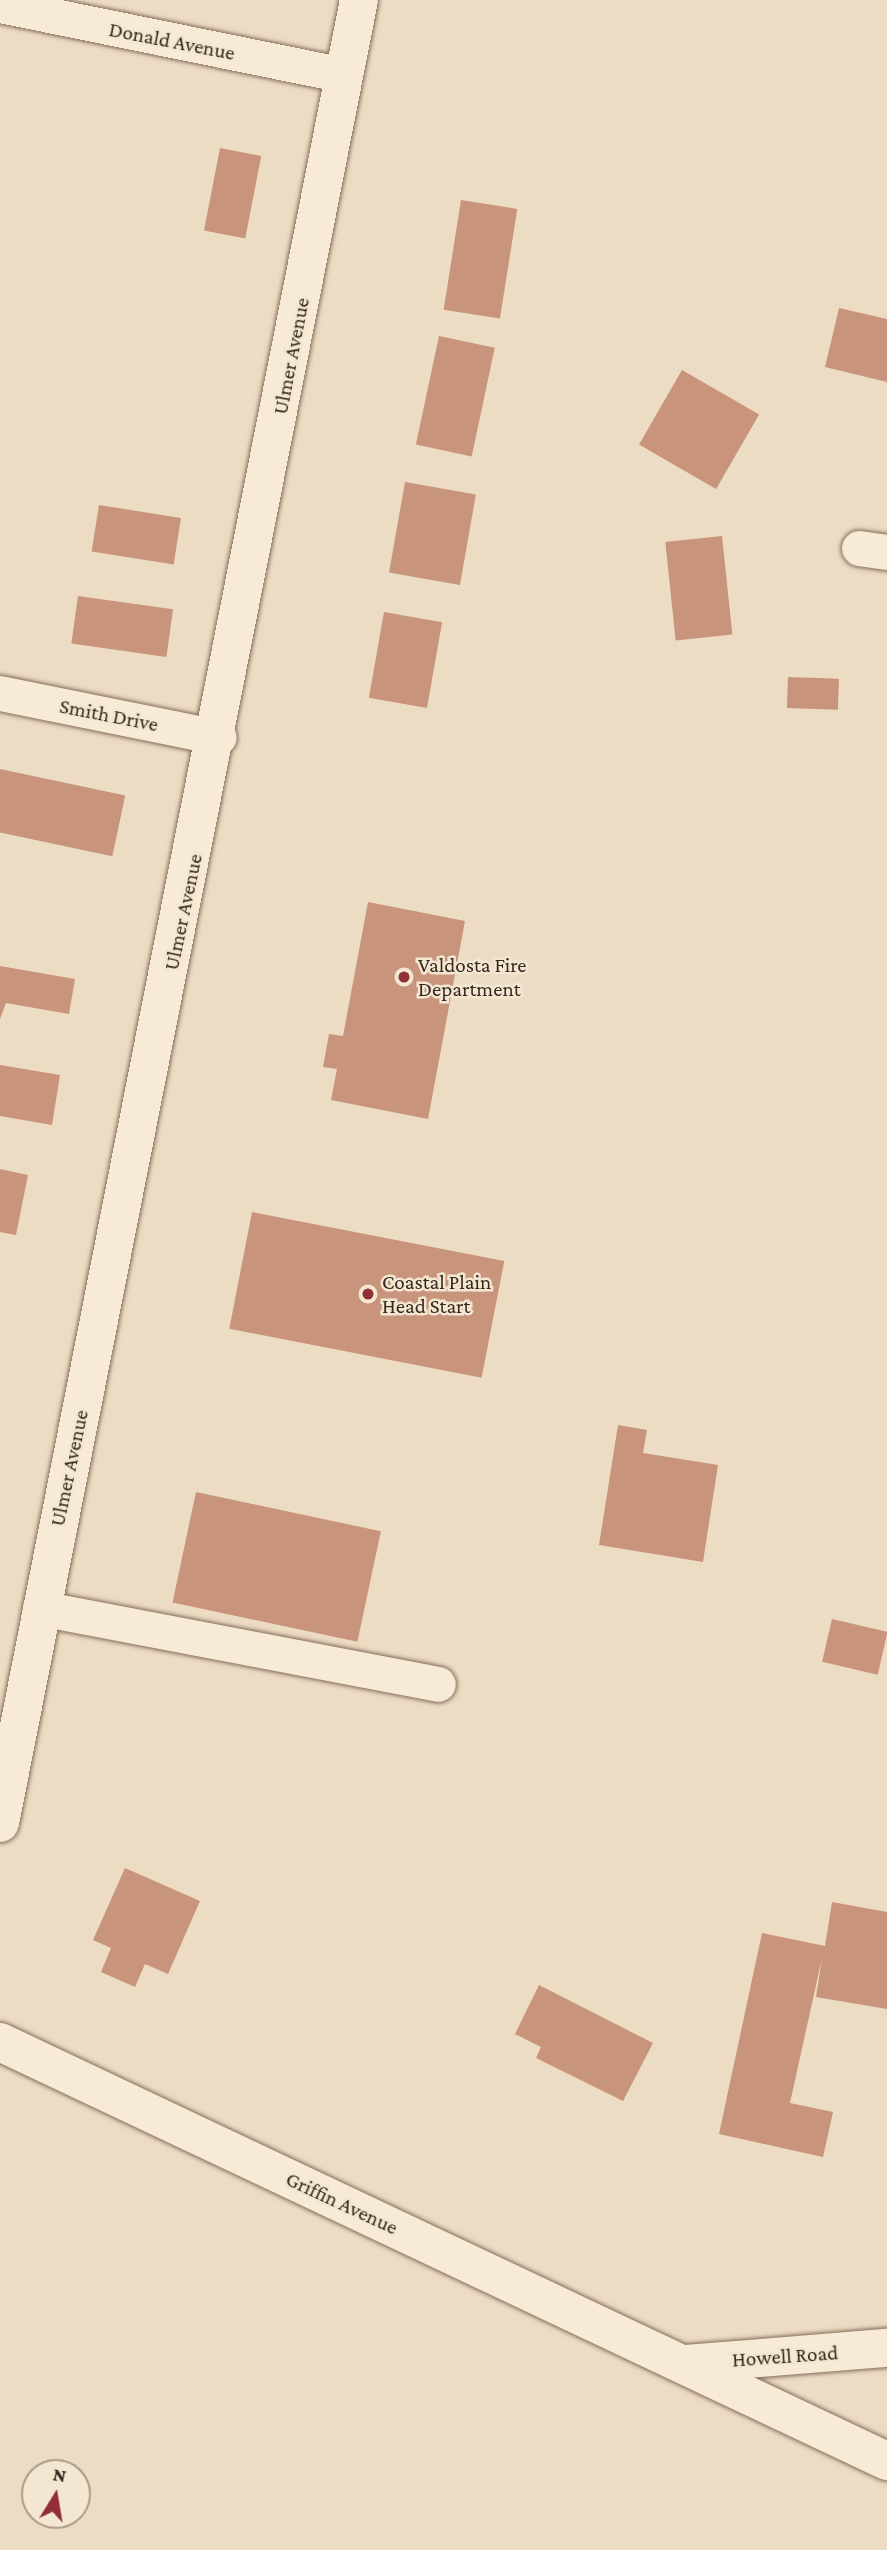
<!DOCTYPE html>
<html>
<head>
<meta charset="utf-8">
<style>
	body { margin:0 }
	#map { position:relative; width:887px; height:2550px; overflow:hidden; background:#ecdcc3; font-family:"Crimson Pro",serif }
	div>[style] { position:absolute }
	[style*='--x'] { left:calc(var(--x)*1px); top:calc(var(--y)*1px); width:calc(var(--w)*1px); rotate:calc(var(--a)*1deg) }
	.building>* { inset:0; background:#c8947b; transform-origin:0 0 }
	.roads { filter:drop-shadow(0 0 2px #856e5b) drop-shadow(0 0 2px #856e5b) }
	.street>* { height:35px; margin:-17.5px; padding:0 17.5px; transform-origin:17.5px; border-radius:17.5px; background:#f7ead6 }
	.secondary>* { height:38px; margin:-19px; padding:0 19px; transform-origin:19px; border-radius:19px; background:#f7ead6 }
	.dots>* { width:19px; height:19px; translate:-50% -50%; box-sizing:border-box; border:4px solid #f4e7d2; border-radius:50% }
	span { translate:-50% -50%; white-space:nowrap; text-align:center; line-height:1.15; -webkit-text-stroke:5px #f4e7d2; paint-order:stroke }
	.street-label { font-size:21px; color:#36281e }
	.poi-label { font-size:21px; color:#36281e }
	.left { translate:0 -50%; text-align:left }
	.north { position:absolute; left:21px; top:2459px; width:70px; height:70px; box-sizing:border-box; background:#f4e7d2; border:2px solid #a89b8a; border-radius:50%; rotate:11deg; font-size:19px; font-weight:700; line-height:28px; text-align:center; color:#36281e }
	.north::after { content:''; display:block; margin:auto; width:24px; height:32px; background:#912e37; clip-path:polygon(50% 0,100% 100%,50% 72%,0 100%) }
</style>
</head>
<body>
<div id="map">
	<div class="building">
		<div style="left:220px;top:148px;width:42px;height:84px;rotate:11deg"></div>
		<div style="left:461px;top:200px;width:57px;height:111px;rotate:9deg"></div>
		<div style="clip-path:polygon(839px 308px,887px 319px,887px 382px,825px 367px)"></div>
		<div style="left:439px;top:336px;width:57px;height:111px;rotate:12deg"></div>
		<div style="left:682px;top:370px;width:89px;height:86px;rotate:30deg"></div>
		<div style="left:405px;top:482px;width:72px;height:92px;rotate:10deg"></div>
		<div style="left:99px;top:505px;width:83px;height:47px;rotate:9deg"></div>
		<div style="left:722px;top:536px;width:99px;height:57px;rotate:84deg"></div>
		<div style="left:78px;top:596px;width:96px;height:48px;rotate:8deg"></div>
		<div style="left:384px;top:612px;width:59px;height:87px;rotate:10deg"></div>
		<div style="left:788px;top:677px;width:51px;height:31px;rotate:2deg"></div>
		<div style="left:0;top:769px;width:128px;height:62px;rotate:12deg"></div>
		<div style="clip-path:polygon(368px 902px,465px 921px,428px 1119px,331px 1100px,337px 1069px,323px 1067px,329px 1034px,343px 1036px)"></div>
		<div style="clip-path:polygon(0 966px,75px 979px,69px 1014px,6px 1003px,0 1019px)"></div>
		<div style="clip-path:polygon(0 1065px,60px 1075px,52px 1125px,0 1116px)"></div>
		<div style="clip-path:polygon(0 1169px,28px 1175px,16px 1235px,0 1232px)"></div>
		<div style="left:252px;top:1212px;width:257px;height:119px;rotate:11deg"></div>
		<div style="clip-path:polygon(618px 1425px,647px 1430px,643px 1453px,718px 1465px,703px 1562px,599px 1545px)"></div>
		<div style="left:196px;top:1492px;width:189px;height:113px;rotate:12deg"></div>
		<div style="left:832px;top:1619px;width:57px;height:44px;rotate:13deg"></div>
		<div style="clip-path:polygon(125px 1868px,200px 1901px,168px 1974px,145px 1964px,135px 1987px,101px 1972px,111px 1948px,93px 1940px)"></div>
		<div style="clip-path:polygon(832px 1902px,887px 1912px,887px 2009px,816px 1997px,822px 1958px,790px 2103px,833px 2112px,823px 2157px,719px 2134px,762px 1933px,825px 1946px)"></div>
		<div style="clip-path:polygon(539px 1985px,653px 2043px,623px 2101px,536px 2058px,541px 2047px,515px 2034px)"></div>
	</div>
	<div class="roads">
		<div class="street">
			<div style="--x:0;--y:5;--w:351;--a:11.5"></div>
			<div style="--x:859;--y:548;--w:28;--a:8"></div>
			<div style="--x:0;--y:693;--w:223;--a:11.4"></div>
			<div style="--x:40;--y:1608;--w:405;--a:10.8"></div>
		</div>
		<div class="secondary">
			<div style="--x:0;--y:1823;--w:1858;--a:-78.86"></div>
			<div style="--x:0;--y:2042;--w:981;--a:25.29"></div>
			<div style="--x:686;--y:2364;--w:202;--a:-4.6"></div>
		</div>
	</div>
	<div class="dots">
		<div style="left:404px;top:977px;background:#912e37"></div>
		<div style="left:368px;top:1294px;background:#912e37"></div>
	</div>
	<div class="street-label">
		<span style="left:172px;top:41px;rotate:11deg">Donald Avenue</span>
		<span style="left:291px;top:356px;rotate:-79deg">Ulmer Avenue</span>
		<span style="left:109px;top:715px;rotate:11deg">Smith Drive</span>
		<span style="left:183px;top:912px;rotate:-78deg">Ulmer Avenue</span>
		<span style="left:69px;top:1468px;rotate:-78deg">Ulmer Avenue</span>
		<span style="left:342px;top:2203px;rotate:25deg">Griffin Avenue</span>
		<span style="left:785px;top:2356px;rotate:-4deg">Howell Road</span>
	</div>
	<div class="poi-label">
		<span class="left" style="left:418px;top:977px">Valdosta Fire<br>Department</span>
		<span class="left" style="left:382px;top:1294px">Coastal Plain<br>Head Start</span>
	</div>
	<div class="north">N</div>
</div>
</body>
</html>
